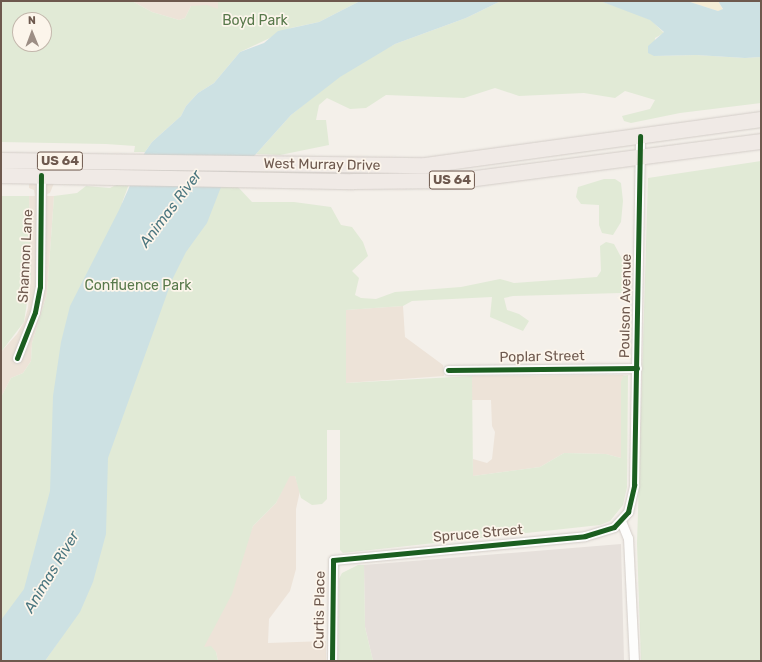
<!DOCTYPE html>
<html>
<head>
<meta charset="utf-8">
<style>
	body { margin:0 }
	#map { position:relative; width:762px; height:662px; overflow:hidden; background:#f4f0ea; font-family:Rubik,sans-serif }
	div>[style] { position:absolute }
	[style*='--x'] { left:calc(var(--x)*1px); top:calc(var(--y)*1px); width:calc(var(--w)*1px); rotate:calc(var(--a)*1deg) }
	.residential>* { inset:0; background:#ede3d8 }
	.industrial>* { inset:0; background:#e6e0db }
	.green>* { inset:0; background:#e1ead6 }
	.sand>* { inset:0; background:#f4ecd5 }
	.water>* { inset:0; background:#cde1e3 }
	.roads { filter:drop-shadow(0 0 1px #d3cdc8) drop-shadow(0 0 1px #d3cdc8) }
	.minor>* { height:9px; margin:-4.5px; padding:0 4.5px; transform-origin:4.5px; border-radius:4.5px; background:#fdfdfc }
	.trunk>* { height:15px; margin:-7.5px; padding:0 7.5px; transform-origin:7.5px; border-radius:7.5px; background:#f0eae6 }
	.cycleway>* { height:5px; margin:-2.5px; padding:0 2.5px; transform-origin:2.5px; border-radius:2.5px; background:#1b5e20 }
	span { translate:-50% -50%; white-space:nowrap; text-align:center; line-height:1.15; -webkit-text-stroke:3.5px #fcf5eb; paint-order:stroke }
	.shield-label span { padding:1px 3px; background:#fcf5eb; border:1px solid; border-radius:3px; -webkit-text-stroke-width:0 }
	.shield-label { font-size:13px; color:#6e594e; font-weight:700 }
	.park-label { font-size:14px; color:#58794b }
	.street-label { font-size:14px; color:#6e594e }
	.water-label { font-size:15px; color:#4b767f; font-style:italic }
	.frame { position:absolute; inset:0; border:2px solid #6e594e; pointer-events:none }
	.north { position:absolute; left:12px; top:12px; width:40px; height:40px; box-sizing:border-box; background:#fcf5eb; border:1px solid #c3b7ac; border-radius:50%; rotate:359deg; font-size:11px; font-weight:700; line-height:16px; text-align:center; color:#6e594e }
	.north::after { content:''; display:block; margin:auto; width:14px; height:18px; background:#9d8e85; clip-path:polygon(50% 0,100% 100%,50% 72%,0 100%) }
</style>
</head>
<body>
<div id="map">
	<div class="residential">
		<div style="clip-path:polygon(132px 1px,218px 1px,218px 10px,191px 6px,185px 18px,179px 20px,152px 12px)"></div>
		<div style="clip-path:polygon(29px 182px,54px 183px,50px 193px,47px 194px,47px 196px,54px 196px,47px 294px,32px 343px,31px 361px,23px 373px,11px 378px,1px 397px,1px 352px,17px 334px,24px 322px,28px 308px,31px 276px,29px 196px,35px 196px,34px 190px,29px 188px)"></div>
		<div style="clip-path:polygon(403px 306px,405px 337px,443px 365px,444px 376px,346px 383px,345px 310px)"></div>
		<div style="clip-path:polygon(626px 375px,623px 376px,621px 458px,606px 454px,564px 453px,540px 467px,473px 476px,473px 459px,487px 463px,492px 459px,495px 432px,492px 426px,491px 400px,472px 400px,472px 376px)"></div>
		<div style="clip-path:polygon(289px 476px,295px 476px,300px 491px,296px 509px,296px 569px,290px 591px,269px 619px,268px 643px,326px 641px,326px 661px,218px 661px,216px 652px,203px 647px,253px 526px,276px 503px)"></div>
	</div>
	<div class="industrial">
		<div style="clip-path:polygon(621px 544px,624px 661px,373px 661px,365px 627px,364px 565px)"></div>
	</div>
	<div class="green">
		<div style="clip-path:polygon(evenodd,1px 1px,132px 1px,152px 12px,179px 20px,185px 18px,191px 6px,207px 5px,218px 9px,218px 1px,360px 1px,319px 22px,291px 28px,240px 52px,214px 83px,198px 93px,186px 106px,181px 116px,152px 142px,145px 152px,134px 152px,135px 146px,106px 144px,1px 142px,1px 1px,20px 20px,44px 20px,44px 44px,20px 44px,20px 20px)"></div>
		<div style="clip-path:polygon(501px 1px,600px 1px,632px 12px,651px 20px,664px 33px,655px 38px,654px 56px,696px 55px,745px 58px,761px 57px,761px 103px,680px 113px,631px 123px,624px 121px,622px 116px,650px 109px,655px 100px,625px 91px,615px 98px,584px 93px,519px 96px,495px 88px,464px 98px,386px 95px,366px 108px,350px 109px,327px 98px,319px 105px,316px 120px,326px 120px,329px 145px,280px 155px,256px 154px,291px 115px,333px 81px,370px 57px,395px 44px,466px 18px)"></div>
		<div style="clip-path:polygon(761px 161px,761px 661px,641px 661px,637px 544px,648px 178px)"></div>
		<div style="clip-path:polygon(604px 179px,615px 179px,621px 183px,623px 201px,621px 222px,613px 235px,602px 233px,599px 225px,599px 205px,581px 204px,576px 197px,578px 187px)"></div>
		<div style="clip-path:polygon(118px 184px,129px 184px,122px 203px,221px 187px,238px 187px,252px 202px,294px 202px,331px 207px,341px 225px,352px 227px,363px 242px,368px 256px,352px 271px,359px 278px,355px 295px,361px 298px,376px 299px,395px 292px,461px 287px,500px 279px,514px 283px,597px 277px,601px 271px,600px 246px,606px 242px,614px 244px,628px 270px,627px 290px,621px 293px,513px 296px,504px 298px,507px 310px,519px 314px,529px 321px,523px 331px,490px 317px,492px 297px,412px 301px,403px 306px,346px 310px,346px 383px,472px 376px,473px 476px,540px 467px,564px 453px,606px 454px,621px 458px,621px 382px,623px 376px,628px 375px,627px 487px,623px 505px,610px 521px,600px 525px,343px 553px,340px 550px,340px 430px,327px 430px,327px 499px,322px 504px,312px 505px,301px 498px,295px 476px,290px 476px,276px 503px,253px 526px,232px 594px,204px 647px,211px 646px,216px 652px,218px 661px,45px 661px,61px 638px,1px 661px,1px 397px,11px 378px,23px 373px,31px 361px,32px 343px,47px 294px,54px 196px,77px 193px,86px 186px,110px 188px)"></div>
		<div style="clip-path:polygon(1px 196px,29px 196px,31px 276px,24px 322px,1px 352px)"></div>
		<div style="clip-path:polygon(358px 565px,364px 565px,365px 627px,373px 661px,338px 661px,339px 579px,342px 573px)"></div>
	</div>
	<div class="sand">
		<div style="clip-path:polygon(687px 1px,718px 1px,723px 10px,718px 11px)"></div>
	</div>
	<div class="water">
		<div style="clip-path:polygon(360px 1px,501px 1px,466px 18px,395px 44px,340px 77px,291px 115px,256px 154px,221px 187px,207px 223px,186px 252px,172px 280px,108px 458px,106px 534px,93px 582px,80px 612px,45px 661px,1px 661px,1px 620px,24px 589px,50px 491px,53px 396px,61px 342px,70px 306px,119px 210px,145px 152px,152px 142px,181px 116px,186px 106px,198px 93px,214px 83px,240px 52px,264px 43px,278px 31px,319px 22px)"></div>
		<div style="clip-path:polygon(600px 1px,687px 1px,718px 11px,723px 9px,718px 1px,761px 1px,761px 57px,745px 58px,696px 55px,654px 56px,648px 53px,648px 46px,664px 32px,650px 20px)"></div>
	</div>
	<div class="roads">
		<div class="minor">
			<div style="--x:17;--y:358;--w:49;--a:-68.6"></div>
			<div style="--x:35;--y:312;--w:25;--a:-79"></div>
			<div style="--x:40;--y:287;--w:112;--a:-89.5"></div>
			<div style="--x:448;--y:370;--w:189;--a:-0.6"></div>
			<div style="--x:621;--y:521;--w:18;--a:68"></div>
			<div style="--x:628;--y:538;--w:123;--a:87.2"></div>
			<div style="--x:332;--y:661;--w:101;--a:-89.4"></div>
			<div style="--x:333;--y:560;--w:253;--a:-5.4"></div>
			<div style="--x:585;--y:536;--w:30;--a:-17"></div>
			<div style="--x:614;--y:527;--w:21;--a:-47"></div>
			<div style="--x:628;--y:512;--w:28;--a:-77"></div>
			<div style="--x:634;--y:485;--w:349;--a:-89"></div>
		</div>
		<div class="trunk">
			<div style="--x:1;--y:160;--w:424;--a:0.7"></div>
			<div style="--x:425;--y:165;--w:339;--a:-7.8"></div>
			<div style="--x:1;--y:175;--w:352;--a:1"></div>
			<div style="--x:353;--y:181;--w:107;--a:-0.5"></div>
			<div style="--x:460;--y:180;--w:304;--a:-7.4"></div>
		</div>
	</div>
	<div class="cycleway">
		<div style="--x:17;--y:358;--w:49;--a:-68.6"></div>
		<div style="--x:35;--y:312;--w:25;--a:-79"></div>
		<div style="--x:40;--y:287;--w:112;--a:-89.5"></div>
		<div style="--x:448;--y:370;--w:189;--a:-0.6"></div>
		<div style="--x:332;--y:661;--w:101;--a:-89.4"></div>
		<div style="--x:333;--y:560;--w:253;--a:-5.4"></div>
		<div style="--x:585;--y:536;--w:30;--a:-17"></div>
		<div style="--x:614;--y:527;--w:21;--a:-47"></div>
		<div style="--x:628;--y:512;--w:28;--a:-77"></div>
		<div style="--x:634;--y:485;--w:349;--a:-89"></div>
	</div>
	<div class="shield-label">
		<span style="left:60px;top:161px">US 64</span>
		<span style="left:452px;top:180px">US 64</span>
	</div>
	<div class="park-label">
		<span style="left:255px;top:21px">Boyd Park</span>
		<span style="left:138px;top:286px">Confluence Park</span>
	</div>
	<div class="street-label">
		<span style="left:322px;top:165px;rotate:1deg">West Murray Drive</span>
		<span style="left:26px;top:256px;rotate:-87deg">Shannon Lane</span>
		<span style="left:626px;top:306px;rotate:-89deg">Poulson Avenue</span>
		<span style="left:542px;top:357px;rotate:-1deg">Poplar Street</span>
		<span style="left:478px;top:534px;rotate:-5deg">Spruce Street</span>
		<span style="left:320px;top:610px;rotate:-89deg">Curtis Place</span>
	</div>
	<div class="water-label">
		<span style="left:171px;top:209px;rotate:-53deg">Animas River</span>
		<span style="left:52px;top:572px;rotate:-59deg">Animas River</span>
	</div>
	<div class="frame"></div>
	<div class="north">N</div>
</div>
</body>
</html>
